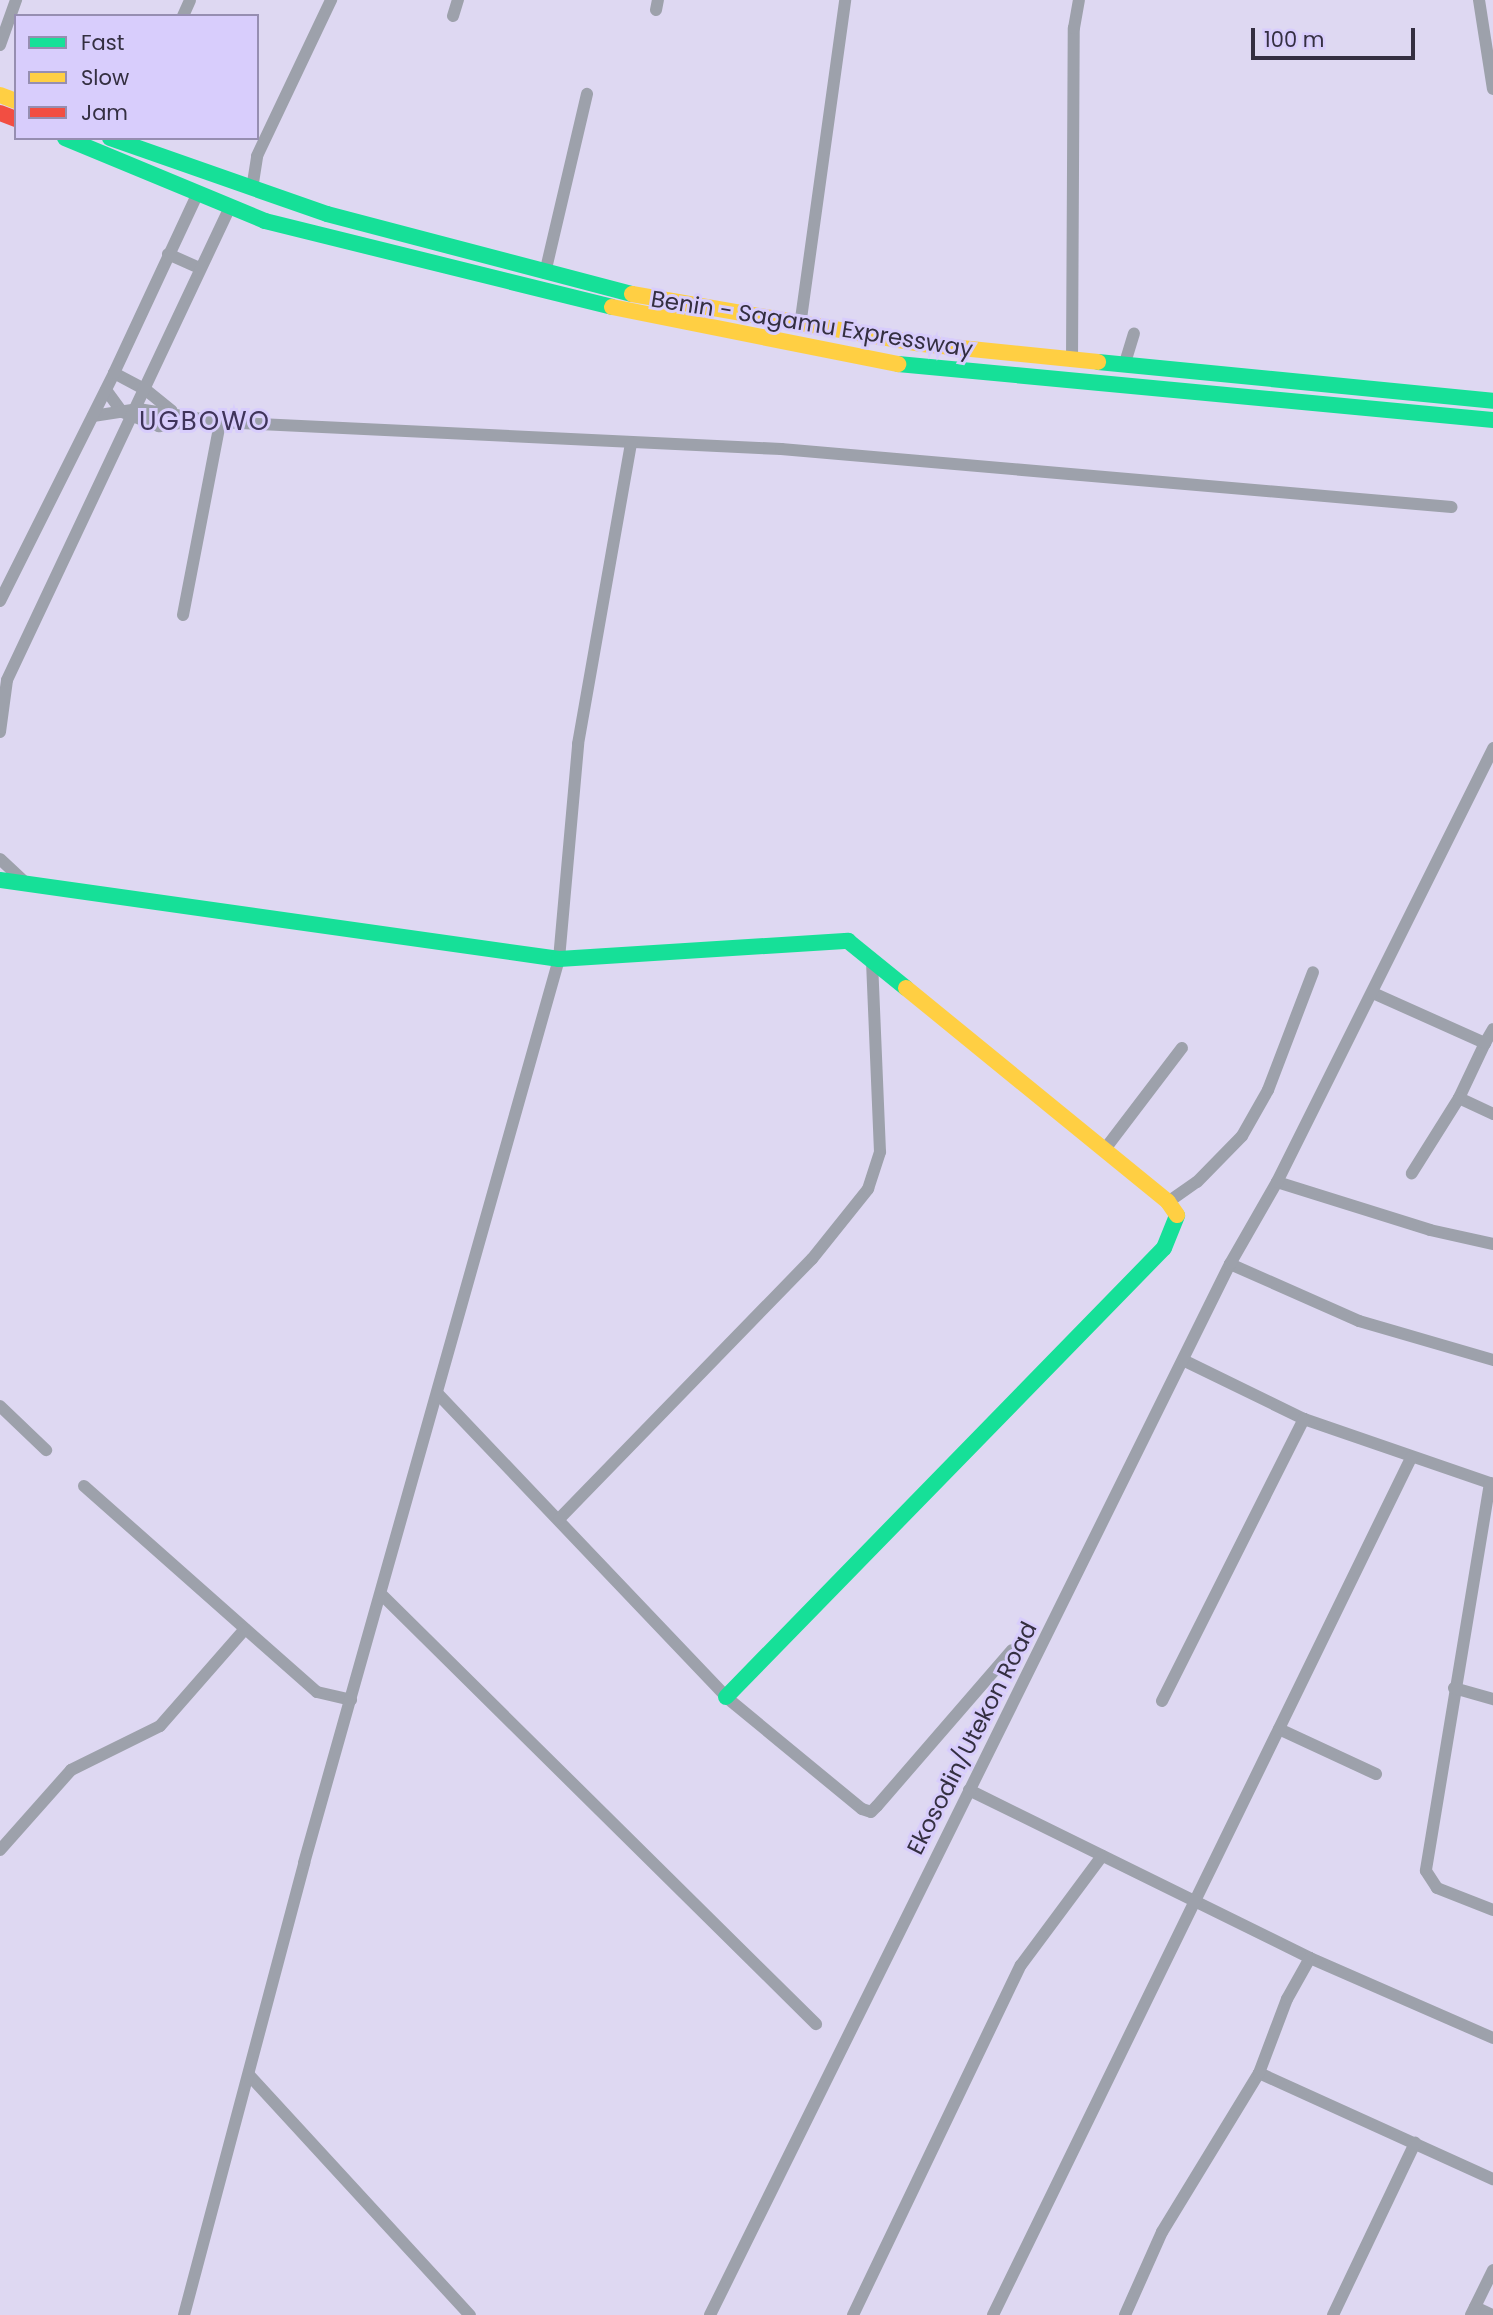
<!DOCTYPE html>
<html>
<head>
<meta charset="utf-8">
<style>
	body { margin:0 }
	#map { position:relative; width:1493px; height:2315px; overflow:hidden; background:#ded8f2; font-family:Poppins,sans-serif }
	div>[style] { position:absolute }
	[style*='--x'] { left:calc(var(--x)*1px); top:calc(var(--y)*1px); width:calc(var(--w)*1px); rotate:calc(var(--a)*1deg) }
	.street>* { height:12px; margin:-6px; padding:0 6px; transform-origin:6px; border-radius:6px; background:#9da1ab }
	.fast>* { height:16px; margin:-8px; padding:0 8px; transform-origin:8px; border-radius:8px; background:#16e098 }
	.slow>* { height:16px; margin:-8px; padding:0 8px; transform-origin:8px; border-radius:8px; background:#ffcf43 }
	.jam>* { height:16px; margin:-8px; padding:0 8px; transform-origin:8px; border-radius:8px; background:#f24e42 }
	span { translate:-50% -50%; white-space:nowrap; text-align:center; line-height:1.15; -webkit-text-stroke:6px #d8cdfc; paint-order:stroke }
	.street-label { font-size:23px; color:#342f41 }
	.quarter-label { font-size:26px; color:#3f345a; letter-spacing:2px }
	.legend { position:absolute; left:14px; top:14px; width:245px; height:126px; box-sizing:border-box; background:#d8cdfc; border:2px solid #968eb1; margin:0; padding:9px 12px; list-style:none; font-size:21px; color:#342f41 }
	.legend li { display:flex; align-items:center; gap:14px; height:35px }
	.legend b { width:35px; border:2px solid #968eb1 }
	.scale { position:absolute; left:1251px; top:28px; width:164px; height:32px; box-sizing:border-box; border:4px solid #342f41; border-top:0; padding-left:9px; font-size:21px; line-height:24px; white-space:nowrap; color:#342f41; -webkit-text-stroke:5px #d8cdfc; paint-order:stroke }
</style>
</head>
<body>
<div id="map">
	<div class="street">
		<div style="--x:1479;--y:0;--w:90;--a:81.1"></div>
		<div style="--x:656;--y:10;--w:10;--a:-79"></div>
		<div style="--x:183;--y:16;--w:17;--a:-66"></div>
		<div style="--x:453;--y:16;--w:17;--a:-73"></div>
		<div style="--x:0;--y:45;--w:48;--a:-70.4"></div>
		<div style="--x:252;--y:189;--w:33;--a:-81"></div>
		<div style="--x:257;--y:156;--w:173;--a:-64.6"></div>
		<div style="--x:168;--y:254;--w:35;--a:24"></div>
		<div style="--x:545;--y:273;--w:184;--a:-76.8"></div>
		<div style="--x:800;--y:326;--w:329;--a:-82.1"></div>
		<div style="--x:1072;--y:361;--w:333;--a:-89.7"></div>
		<div style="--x:1074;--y:28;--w:28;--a:-80"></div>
		<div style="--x:1124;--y:366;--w:34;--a:-73"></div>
		<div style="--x:114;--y:373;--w:36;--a:28"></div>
		<div style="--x:146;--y:390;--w:33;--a:39"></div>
		<div style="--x:106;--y:390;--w:27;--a:54"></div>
		<div style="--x:122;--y:412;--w:40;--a:21"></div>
		<div style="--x:159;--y:426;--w:42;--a:-8.1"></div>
		<div style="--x:93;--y:416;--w:46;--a:-8.8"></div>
		<div style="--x:138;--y:409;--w:83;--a:9"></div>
		<div style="--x:220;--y:422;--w:562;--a:2.76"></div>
		<div style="--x:781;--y:449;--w:673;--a:4.95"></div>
		<div style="--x:0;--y:601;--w:255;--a:-63.4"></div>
		<div style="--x:114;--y:373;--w:199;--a:-65"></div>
		<div style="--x:183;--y:615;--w:197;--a:-79.1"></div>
		<div style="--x:0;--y:732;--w:52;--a:-82.3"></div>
		<div style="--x:7;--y:680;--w:521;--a:-64.76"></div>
		<div style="--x:0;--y:859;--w:37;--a:43"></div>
		<div style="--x:1373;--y:993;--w:123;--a:24.1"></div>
		<div style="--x:1485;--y:1043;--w:61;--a:115.3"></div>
		<div style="--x:1459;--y:1098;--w:89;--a:122.1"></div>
		<div style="--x:1485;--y:1043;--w:16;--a:-60"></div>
		<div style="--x:1459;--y:1098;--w:38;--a:25"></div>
		<div style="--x:1105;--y:1149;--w:127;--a:-52.7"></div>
		<div style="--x:1277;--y:1182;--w:160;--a:17.4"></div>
		<div style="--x:1430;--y:1230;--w:65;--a:12.5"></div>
		<div style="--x:1168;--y:1202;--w:35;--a:-35"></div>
		<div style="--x:1197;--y:1182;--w:64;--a:-45.6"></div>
		<div style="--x:1242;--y:1136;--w:53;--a:-60.5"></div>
		<div style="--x:1268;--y:1090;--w:126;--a:-69.1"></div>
		<div style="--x:1230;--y:1264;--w:141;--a:23.8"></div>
		<div style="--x:1359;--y:1321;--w:140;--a:16.2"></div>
		<div style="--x:1185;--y:1361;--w:132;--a:26"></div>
		<div style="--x:1304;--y:1419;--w:200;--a:19"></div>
		<div style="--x:437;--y:1393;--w:419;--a:46.4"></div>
		<div style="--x:726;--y:1697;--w:176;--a:39.5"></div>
		<div style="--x:862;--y:1809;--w:9;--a:18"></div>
		<div style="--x:871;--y:1812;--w:8;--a:-45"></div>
		<div style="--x:877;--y:1806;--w:206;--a:-49.1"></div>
		<div style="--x:0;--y:1406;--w:64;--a:43.7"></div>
		<div style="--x:1490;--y:1483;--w:393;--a:99.4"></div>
		<div style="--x:1426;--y:1871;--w:20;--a:57"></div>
		<div style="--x:1437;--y:1888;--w:60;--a:21.4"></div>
		<div style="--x:84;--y:1486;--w:311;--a:41.5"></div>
		<div style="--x:317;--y:1692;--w:35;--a:13"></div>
		<div style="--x:559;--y:1519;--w:363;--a:-45.8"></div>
		<div style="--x:812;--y:1259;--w:90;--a:-51.3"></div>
		<div style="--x:868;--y:1189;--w:39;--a:-72"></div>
		<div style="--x:880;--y:1152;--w:194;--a:-92.4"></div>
		<div style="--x:383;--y:1596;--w:609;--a:44.67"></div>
		<div style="--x:1454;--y:1688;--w:41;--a:15.8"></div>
		<div style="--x:1162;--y:1701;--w:316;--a:-63.3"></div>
		<div style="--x:1279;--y:1729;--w:107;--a:24.9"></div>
		<div style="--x:969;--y:1790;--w:380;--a:26.2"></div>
		<div style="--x:1310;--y:1958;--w:200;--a:23.6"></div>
		<div style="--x:0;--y:1850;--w:107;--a:-48.4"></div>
		<div style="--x:71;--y:1770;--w:99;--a:-26.3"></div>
		<div style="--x:160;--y:1726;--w:129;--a:-48.8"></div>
		<div style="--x:1259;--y:2073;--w:257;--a:24.4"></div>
		<div style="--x:250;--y:2076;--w:325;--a:47.4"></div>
		<div style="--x:1475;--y:2307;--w:19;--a:25"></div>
		<div style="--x:184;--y:2315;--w:468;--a:-75.1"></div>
		<div style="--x:304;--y:1863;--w:939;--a:-74.25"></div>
		<div style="--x:559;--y:959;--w:216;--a:-84.9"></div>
		<div style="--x:578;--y:744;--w:306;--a:-80"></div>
		<div style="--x:710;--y:2315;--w:1173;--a:-63.68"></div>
		<div style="--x:1230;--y:1264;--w:95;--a:-60.2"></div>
		<div style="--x:1277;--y:1182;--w:485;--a:-63.5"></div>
		<div style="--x:853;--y:2315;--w:388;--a:-64.4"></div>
		<div style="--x:1021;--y:1965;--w:136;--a:-53.4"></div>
		<div style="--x:993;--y:2315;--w:954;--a:-64"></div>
		<div style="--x:1125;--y:2315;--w:91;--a:-66"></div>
		<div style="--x:1162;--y:2232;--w:186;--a:-58.6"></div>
		<div style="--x:1259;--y:2073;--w:79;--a:-69.3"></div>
		<div style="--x:1287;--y:1999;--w:47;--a:-60.7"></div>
		<div style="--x:1333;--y:2315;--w:191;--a:-64.5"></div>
		<div style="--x:1471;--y:2315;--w:50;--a:-63.9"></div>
	</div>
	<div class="fast">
		<div style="--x:65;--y:138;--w:217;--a:22.5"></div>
		<div style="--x:265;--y:221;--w:357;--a:13.9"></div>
		<div style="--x:110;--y:138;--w:230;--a:19.3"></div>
		<div style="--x:327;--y:214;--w:315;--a:14.7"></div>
		<div style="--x:1098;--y:362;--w:397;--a:5.6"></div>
		<div style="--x:898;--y:364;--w:598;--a:5.38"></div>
		<div style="--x:0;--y:880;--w:565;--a:8.04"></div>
		<div style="--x:559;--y:959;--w:290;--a:-3.6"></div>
		<div style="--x:848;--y:941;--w:75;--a:39"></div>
		<div style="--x:726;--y:1697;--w:627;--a:-45.71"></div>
		<div style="--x:1164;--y:1248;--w:35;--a:-68"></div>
	</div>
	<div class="slow">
		<div style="--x:0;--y:95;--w:17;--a:21"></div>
		<div style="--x:632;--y:294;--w:294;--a:9.8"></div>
		<div style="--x:922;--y:344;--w:177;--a:5.8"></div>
		<div style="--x:612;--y:307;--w:292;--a:11.3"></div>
		<div style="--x:906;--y:988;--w:338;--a:39.2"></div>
		<div style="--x:1168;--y:1202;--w:16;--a:55"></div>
	</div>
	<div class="jam">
		<div style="--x:0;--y:113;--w:17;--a:21"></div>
	</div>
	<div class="street-label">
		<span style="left:812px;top:324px;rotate:9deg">Benin - Sagamu Expressway</span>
		<span style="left:972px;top:1738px;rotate:-63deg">Ekosodin/Utekon Road</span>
	</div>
	<div class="quarter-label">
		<span style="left:205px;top:422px">UGBOWO</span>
	</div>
	<ul class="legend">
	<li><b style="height:9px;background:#16e098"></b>Fast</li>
	<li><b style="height:9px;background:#ffcf43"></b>Slow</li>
	<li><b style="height:9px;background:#f24e42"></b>Jam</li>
	</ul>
	<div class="scale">100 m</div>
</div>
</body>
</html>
